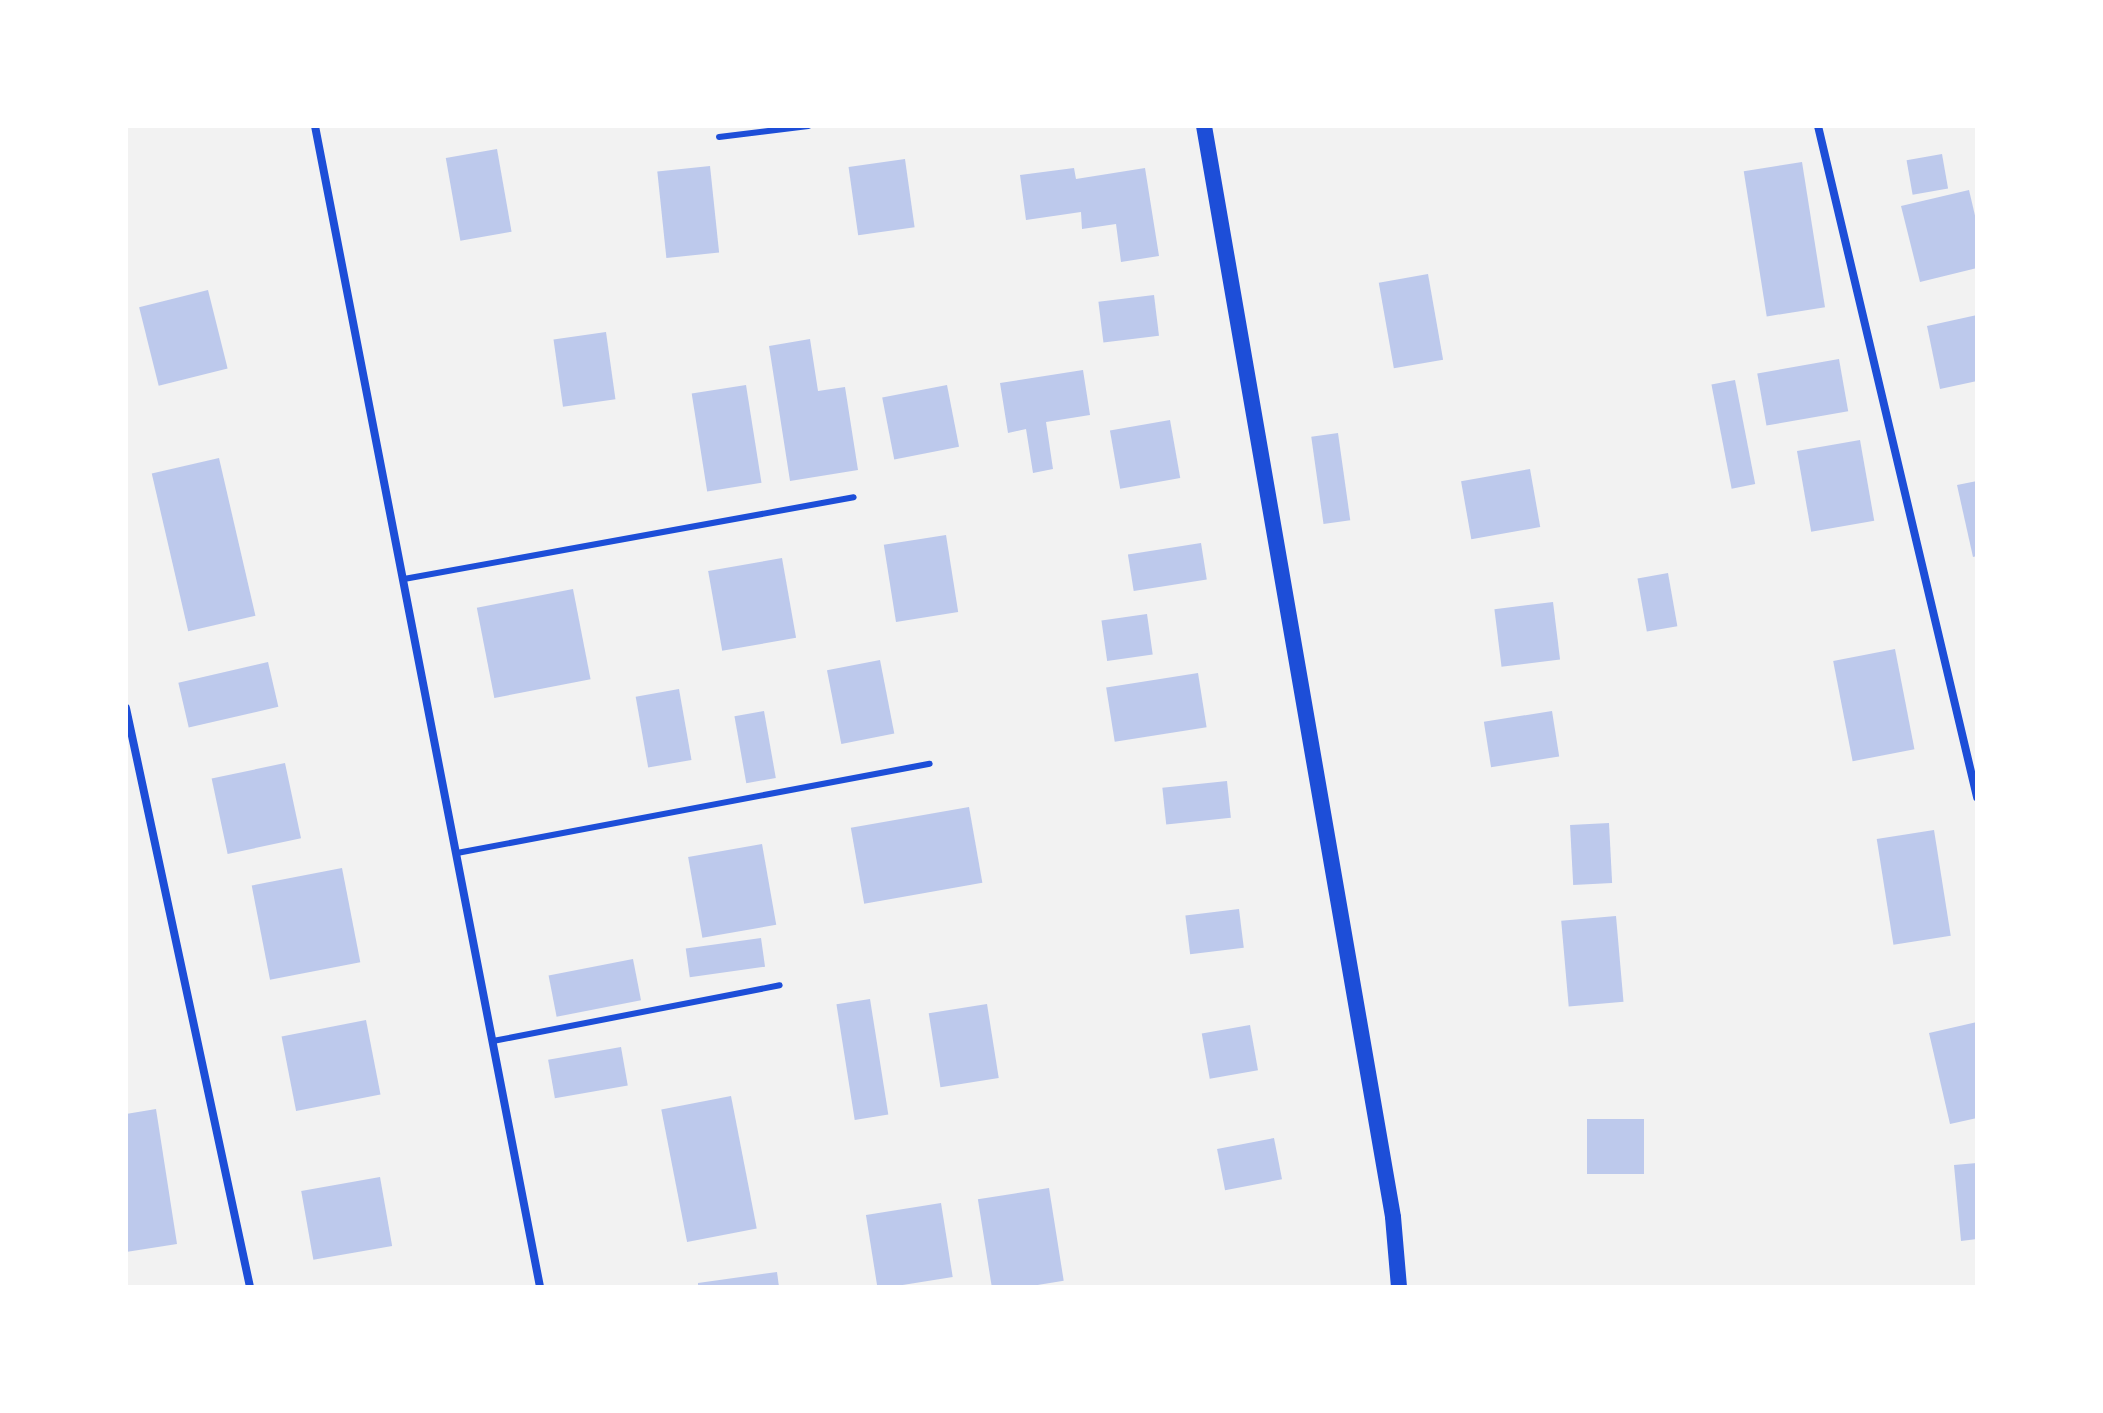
<!DOCTYPE html>
<html>
<head>
<meta charset="utf-8">
<style>
	body { margin:0 }
	#map { position:relative; width:2103px; height:1413px; overflow:hidden; background:#f2f2f2; font-family:Georgia,serif }
	div>[style] { position:absolute }
	[style*='--x'] { left:calc(var(--x)*1px); top:calc(var(--y)*1px); width:calc(var(--w)*1px); rotate:calc(var(--a)*1deg) }
	.building>* { inset:0; background:#bdc9ec; transform-origin:0 0 }
	.service>* { height:6px; margin:-3px; padding:0 3px; transform-origin:3px; border-radius:3px; background:#1d4ed8 }
	.minor>* { height:8px; margin:-4px; padding:0 4px; transform-origin:4px; border-radius:4px; background:#1d4ed8 }
	.secondary>* { height:16px; margin:-8px; padding:0 8px; transform-origin:8px; border-radius:8px; background:#1d4ed8 }
	span { translate:-50% -50%; white-space:nowrap; text-align:center; line-height:1.15; -webkit-text-stroke:8px #fff; paint-order:stroke }
	.frame { position:absolute; inset:0; border:128px solid #fff; pointer-events:none }
</style>
</head>
<body>
<div id="map">
	<div class="building">
		<div style="left:497px;top:149px;width:84px;height:52px;rotate:80deg"></div>
		<div style="left:1942px;top:154px;width:35px;height:36px;rotate:80deg"></div>
		<div style="left:905px;top:159px;width:69px;height:57px;rotate:82deg"></div>
		<div style="left:1802px;top:162px;width:147px;height:59px;rotate:81deg"></div>
		<div style="left:710px;top:166px;width:87px;height:53px;rotate:84deg"></div>
		<div style="clip-path:polygon(1074px 168px,1076px 179px,1145px 168px,1159px 256px,1121px 262px,1116px 224px,1082px 229px,1081px 212px,1026px 220px,1020px 175px)"></div>
		<div style="clip-path:polygon(1969px 190px,1977px 224px,1977px 268px,1920px 282px,1901px 206px)"></div>
		<div style="left:1428px;top:274px;width:87px;height:50px;rotate:80deg"></div>
		<div style="left:208px;top:290px;width:81px;height:71px;rotate:76deg"></div>
		<div style="left:1154px;top:295px;width:41px;height:56px;rotate:83deg"></div>
		<div style="clip-path:polygon(1977px 315px,1977px 381px,1940px 389px,1927px 326px)"></div>
		<div style="left:606px;top:332px;width:68px;height:53px;rotate:82deg"></div>
		<div style="clip-path:polygon(810px 339px,818px 391px,845px 387px,858px 470px,790px 481px,769px 346px)"></div>
		<div style="left:1839px;top:359px;width:53px;height:83px;rotate:80deg"></div>
		<div style="clip-path:polygon(1083px 370px,1090px 415px,1046px 422px,1053px 469px,1033px 473px,1026px 429px,1008px 433px,1000px 383px)"></div>
		<div style="left:1735px;top:380px;width:106px;height:24px;rotate:79deg"></div>
		<div style="left:746px;top:385px;width:99px;height:55px;rotate:81deg"></div>
		<div style="left:947px;top:385px;width:63px;height:66px;rotate:79deg"></div>
		<div style="left:1170px;top:420px;width:59px;height:61px;rotate:80deg"></div>
		<div style="left:1338px;top:433px;width:88px;height:27px;rotate:82deg"></div>
		<div style="left:1860px;top:440px;width:82px;height:64px;rotate:80deg"></div>
		<div style="left:219px;top:458px;width:162px;height:69px;rotate:77deg"></div>
		<div style="left:1530px;top:469px;width:59px;height:70px;rotate:80deg"></div>
		<div style="clip-path:polygon(1977px 481px,1977px 556px,1973px 557px,1957px 485px)"></div>
		<div style="left:946px;top:535px;width:78px;height:63px;rotate:81deg"></div>
		<div style="left:1201px;top:543px;width:37px;height:74px;rotate:81deg"></div>
		<div style="left:782px;top:558px;width:81px;height:75px;rotate:80deg"></div>
		<div style="left:1668px;top:573px;width:54px;height:31px;rotate:80deg"></div>
		<div style="left:573px;top:589px;width:92px;height:98px;rotate:79deg"></div>
		<div style="left:1553px;top:602px;width:58px;height:59px;rotate:83deg"></div>
		<div style="left:1147px;top:614px;width:41px;height:46px;rotate:82deg"></div>
		<div style="left:1895px;top:649px;width:102px;height:63px;rotate:79deg"></div>
		<div style="left:880px;top:660px;width:75px;height:54px;rotate:79deg"></div>
		<div style="left:268px;top:662px;width:46px;height:92px;rotate:77deg"></div>
		<div style="left:1198px;top:673px;width:55px;height:93px;rotate:81deg"></div>
		<div style="left:679px;top:689px;width:72px;height:44px;rotate:80deg"></div>
		<div style="left:764px;top:711px;width:68px;height:30px;rotate:80deg"></div>
		<div style="left:1552px;top:711px;width:46px;height:69px;rotate:81deg"></div>
		<div style="left:285px;top:763px;width:77px;height:75px;rotate:78deg"></div>
		<div style="left:1227px;top:781px;width:37px;height:65px;rotate:84deg"></div>
		<div style="left:969px;top:807px;width:77px;height:120px;rotate:80deg"></div>
		<div style="left:1609px;top:823px;width:60px;height:39px;rotate:87deg"></div>
		<div style="left:1934px;top:830px;width:107px;height:58px;rotate:81deg"></div>
		<div style="left:762px;top:844px;width:82px;height:75px;rotate:80deg"></div>
		<div style="left:342px;top:868px;width:96px;height:92px;rotate:79deg"></div>
		<div style="left:1239px;top:909px;width:39px;height:54px;rotate:83deg"></div>
		<div style="left:1616px;top:916px;width:86px;height:55px;rotate:85deg"></div>
		<div style="left:761px;top:938px;width:29px;height:76px;rotate:82deg"></div>
		<div style="left:633px;top:959px;width:42px;height:86px;rotate:79deg"></div>
		<div style="left:870px;top:999px;width:117px;height:34px;rotate:81deg"></div>
		<div style="left:987px;top:1004px;width:75px;height:59px;rotate:81deg"></div>
		<div style="left:366px;top:1020px;width:76px;height:86px;rotate:79deg"></div>
		<div style="clip-path:polygon(1977px 1022px,1977px 1118px,1950px 1124px,1929px 1033px)"></div>
		<div style="left:1250px;top:1025px;width:46px;height:49px;rotate:80deg"></div>
		<div style="left:621px;top:1047px;width:39px;height:74px;rotate:80deg"></div>
		<div style="left:731px;top:1096px;width:135px;height:71px;rotate:79deg"></div>
		<div style="clip-path:polygon(156px 1109px,177px 1244px,126px 1252px,126px 1114px)"></div>
		<div style="left:1644px;top:1119px;width:55px;height:57px;rotate:90deg"></div>
		<div style="left:1274px;top:1138px;width:42px;height:58px;rotate:79deg"></div>
		<div style="clip-path:polygon(1977px 1163px,1977px 1239px,1961px 1241px,1954px 1165px)"></div>
		<div style="left:380px;top:1177px;width:70px;height:80px;rotate:80deg"></div>
		<div style="left:1049px;top:1188px;width:94px;height:72px;rotate:81deg"></div>
		<div style="left:941px;top:1203px;width:75px;height:76px;rotate:81deg"></div>
		<div style="clip-path:polygon(777px 1272px,779px 1287px,698px 1287px,698px 1283px)"></div>
	</div>
	<div class="service">
		<div style="--x:719;--y:137;--w:90;--a:-7"></div>
		<div style="--x:404;--y:579;--w:457;--a:-10.3"></div>
		<div style="--x:457;--y:853;--w:481;--a:-10.7"></div>
		<div style="--x:493;--y:1041;--w:292;--a:-11"></div>
	</div>
	<div class="minor">
		<div style="--x:315;--y:126;--w:1183;--a:79.03"></div>
		<div style="--x:1818;--y:126;--w:690;--a:76.67"></div>
		<div style="--x:126;--y:708;--w:592;--a:77.91"></div>
	</div>
	<div class="secondary">
		<div style="--x:1204;--y:126;--w:1107;--a:80.17"></div>
		<div style="--x:1393;--y:1217;--w:70;--a:85.1"></div>
	</div>
	<div class="frame"></div>
</div>
</body>
</html>
